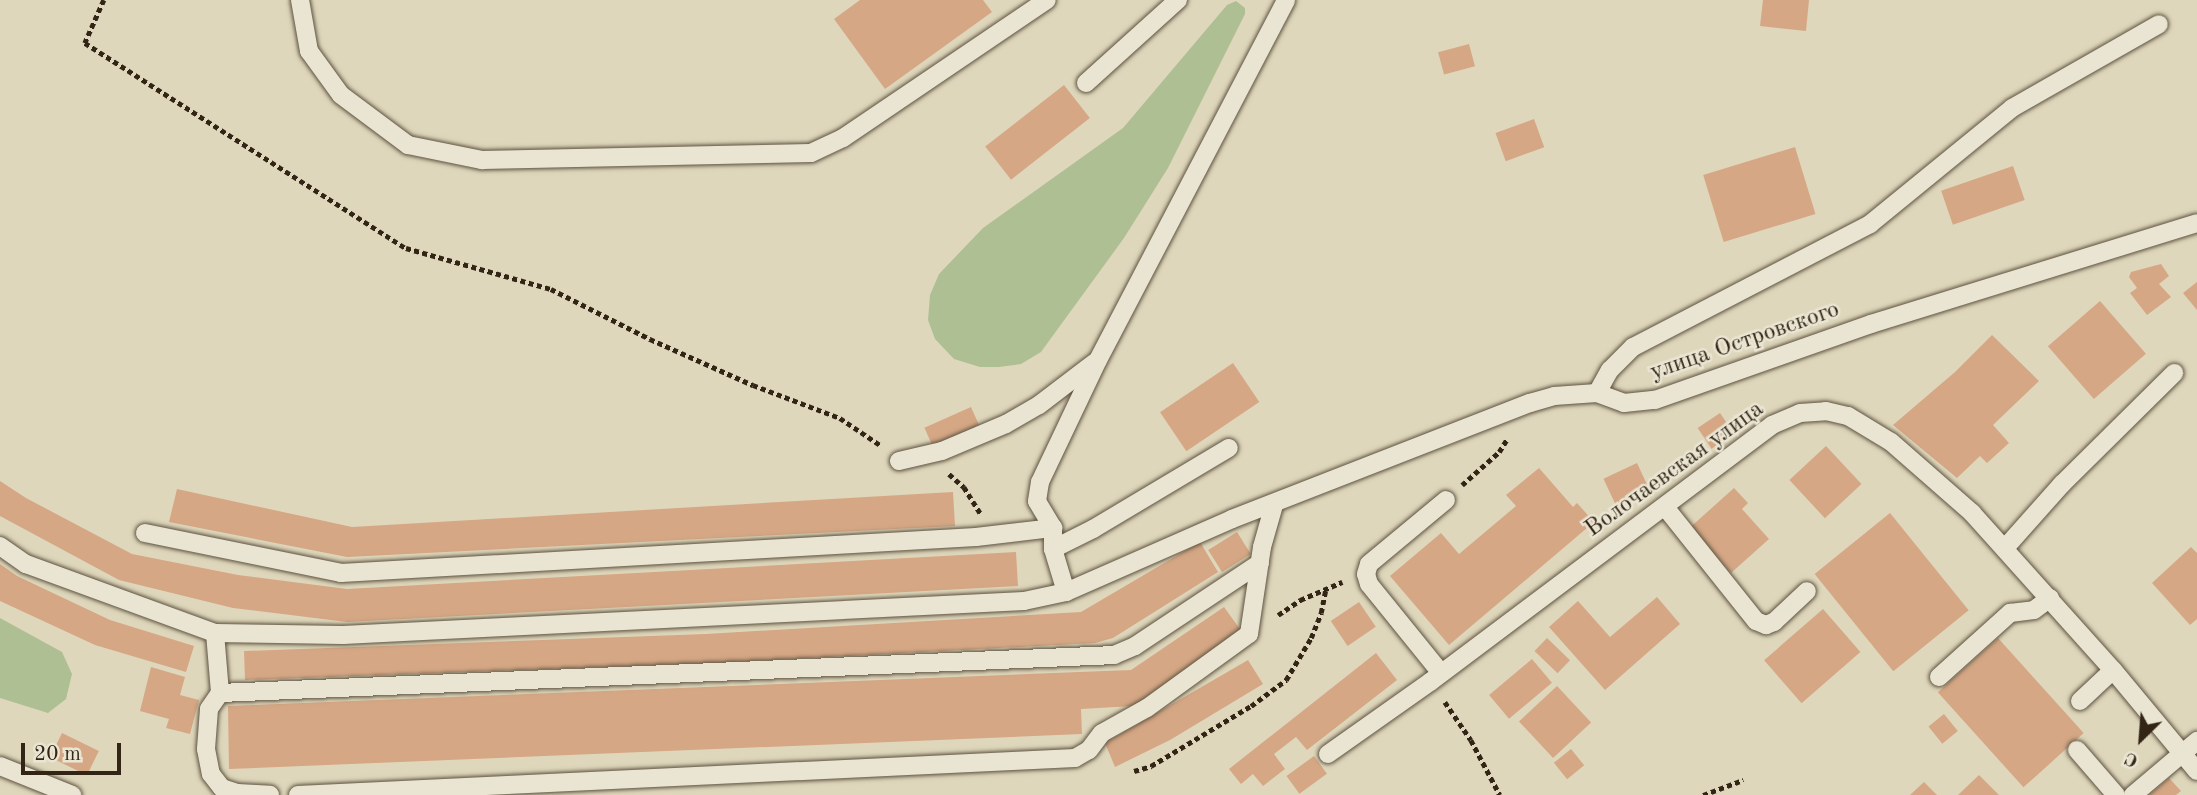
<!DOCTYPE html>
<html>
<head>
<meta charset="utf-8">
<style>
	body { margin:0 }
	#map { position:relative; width:2197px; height:795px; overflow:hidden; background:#dfd7bc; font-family:"Old Standard TT",serif }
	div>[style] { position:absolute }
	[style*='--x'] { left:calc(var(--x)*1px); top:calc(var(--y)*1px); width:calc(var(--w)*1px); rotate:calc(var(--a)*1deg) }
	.green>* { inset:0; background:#aebf94 }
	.building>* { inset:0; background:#d5a785; transform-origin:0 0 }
	.path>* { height:4.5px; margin-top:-2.25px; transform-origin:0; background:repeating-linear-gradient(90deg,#322515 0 5px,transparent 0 8.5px) }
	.roads { filter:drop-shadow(0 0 2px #5d523f) drop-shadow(0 0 2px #5d523f) }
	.lane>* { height:18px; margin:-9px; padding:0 9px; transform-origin:9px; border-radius:9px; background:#eae5d3 }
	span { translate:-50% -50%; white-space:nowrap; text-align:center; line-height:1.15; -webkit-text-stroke:5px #eae5d3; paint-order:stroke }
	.street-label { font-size:24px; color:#322515 }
	.north { position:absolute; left:2106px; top:704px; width:70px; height:70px; -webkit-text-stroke:5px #eae5d3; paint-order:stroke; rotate:205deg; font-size:19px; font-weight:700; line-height:28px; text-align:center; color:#322515 }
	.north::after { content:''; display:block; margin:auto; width:24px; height:32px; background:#322515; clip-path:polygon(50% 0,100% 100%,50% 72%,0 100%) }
	.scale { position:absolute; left:21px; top:743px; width:100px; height:32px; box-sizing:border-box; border:4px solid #322515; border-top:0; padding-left:9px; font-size:21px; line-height:24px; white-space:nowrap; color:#322515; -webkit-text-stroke:5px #eae5d3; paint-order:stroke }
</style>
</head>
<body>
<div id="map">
	<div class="green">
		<div style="clip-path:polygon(1236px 1px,1245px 8px,1245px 14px,1168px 168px,1124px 238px,1041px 352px,1021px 364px,999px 367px,980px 367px,954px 359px,935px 339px,928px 320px,930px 295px,939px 274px,983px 228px,1123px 128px,1227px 5px)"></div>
		<div style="clip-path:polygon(0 618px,62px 652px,72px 674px,66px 699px,48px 713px,0 698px)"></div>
	</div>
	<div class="building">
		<div style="clip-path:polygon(860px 0,983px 0,992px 12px,885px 89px,834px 19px)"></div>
		<div style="clip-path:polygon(1763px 0,1809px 0,1806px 31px,1760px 26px)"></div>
		<div style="left:1469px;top:44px;width:23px;height:32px;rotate:75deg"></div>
		<div style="left:1064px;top:85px;width:42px;height:100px;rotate:52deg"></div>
		<div style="left:1534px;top:119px;width:30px;height:41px;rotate:70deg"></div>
		<div style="left:1795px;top:147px;width:70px;height:96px;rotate:73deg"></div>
		<div style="left:2013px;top:166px;width:36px;height:76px;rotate:71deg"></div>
		<div style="clip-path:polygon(2161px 264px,2169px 276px,2159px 284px,2171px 297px,2147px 315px,2130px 293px,2137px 288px,2129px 277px,2131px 272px)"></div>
		<div style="clip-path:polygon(2197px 282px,2197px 310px,2183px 293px)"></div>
		<div style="left:2100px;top:301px;width:70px;height:69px;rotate:49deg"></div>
		<div style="clip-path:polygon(1992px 335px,2039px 381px,1993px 425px,2009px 443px,1987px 463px,1980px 456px,1957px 478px,1893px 425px,1955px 372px)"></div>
		<div style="left:1233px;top:363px;width:47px;height:88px;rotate:56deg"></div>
		<div style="left:971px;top:407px;width:20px;height:51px;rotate:66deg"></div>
		<div style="left:1720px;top:413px;width:25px;height:27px;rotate:56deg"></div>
		<div style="left:1826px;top:446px;width:52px;height:50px;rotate:47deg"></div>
		<div style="left:1637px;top:463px;width:33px;height:37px;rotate:65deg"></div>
		<div style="clip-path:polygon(1539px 468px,1573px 507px,1577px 503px,1594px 522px,1449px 645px,1390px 576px,1441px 533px,1459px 554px,1516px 506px,1506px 495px)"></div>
		<div style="clip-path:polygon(0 481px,26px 498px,132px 554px,238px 575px,347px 589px,1016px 552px,1018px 586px,347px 622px,233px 608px,119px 580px,0 516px)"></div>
		<div style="clip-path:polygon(1734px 488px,1748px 503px,1742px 509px,1769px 539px,1731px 573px,1704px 543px,1685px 532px)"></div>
		<div style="clip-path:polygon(177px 489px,352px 527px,953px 492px,955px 526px,347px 557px,169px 522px)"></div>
		<div style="left:1890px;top:513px;width:125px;height:97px;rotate:51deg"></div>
		<div style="left:1237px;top:532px;width:26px;height:34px;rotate:58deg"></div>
		<div style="clip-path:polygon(1200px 542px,1218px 572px,1113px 638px,1095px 643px,712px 663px,245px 680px,244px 651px,706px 634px,1081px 612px)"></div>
		<div style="clip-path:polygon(2191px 547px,2197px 553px,2197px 619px,2190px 625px,2152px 583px)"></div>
		<div style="clip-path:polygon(0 564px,17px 576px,110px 620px,194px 646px,186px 672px,95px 645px,0 601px)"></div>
		<div style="clip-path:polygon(1657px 597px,1680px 624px,1605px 690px,1549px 627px,1578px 601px,1610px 637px)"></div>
		<div style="left:1359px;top:602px;width:30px;height:34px;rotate:56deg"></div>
		<div style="clip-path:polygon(1224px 607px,1242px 632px,1133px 706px,1081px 709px,1082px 734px,229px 769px,228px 706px,1131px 670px)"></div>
		<div style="left:1823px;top:609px;width:57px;height:78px;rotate:49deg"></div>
		<div style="left:1547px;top:638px;width:32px;height:18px;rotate:44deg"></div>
		<div style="left:1998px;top:638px;width:128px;height:81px;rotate:48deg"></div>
		<div style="clip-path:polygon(1376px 653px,1397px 680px,1307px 750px,1296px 737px,1274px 754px,1285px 769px,1263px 786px,1253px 774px,1241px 784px,1229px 769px)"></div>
		<div style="left:1532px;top:659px;width:31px;height:56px;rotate:50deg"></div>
		<div style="clip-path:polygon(1248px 660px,1263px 684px,1170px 740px,1115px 767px,1105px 743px)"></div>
		<div style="clip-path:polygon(151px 667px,185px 677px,180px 695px,199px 700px,190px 734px,166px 728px,169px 719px,140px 711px)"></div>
		<div style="left:1557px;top:686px;width:50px;height:52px;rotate:47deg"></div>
		<div style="left:1944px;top:714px;width:22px;height:20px;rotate:51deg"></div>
		<div style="left:62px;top:733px;width:41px;height:27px;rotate:26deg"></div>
		<div style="left:1571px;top:749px;width:21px;height:22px;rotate:51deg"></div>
		<div style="left:1314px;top:756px;width:22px;height:34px;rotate:54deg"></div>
		<div style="clip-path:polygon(1979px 775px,1999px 795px,1958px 795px)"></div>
		<div style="clip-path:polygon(2169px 778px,2181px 791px,2176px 795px,2149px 795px)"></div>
		<div style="clip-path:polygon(1924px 782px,1937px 795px,1910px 795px)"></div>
	</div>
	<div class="path">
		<div style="--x:104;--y:0;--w:47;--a:113.8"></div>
		<div style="--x:85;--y:43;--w:381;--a:32.6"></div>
		<div style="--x:406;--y:248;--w:151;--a:15.8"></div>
		<div style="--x:551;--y:289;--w:111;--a:26.8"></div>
		<div style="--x:650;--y:339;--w:113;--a:24.1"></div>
		<div style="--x:753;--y:385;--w:93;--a:20.8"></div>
		<div style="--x:840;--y:418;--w:48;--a:34"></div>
		<div style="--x:949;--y:474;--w:20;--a:41"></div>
		<div style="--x:964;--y:487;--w:31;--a:58"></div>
		<div style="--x:1462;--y:485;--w:50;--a:-41.7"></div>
		<div style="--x:1499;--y:452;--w:15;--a:-58"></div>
		<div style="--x:1278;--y:615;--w:27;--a:-34"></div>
		<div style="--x:1300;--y:600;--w:46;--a:-23.2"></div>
		<div style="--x:1445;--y:702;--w:46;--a:55.6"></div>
		<div style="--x:1471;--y:740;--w:62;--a:62.2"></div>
		<div style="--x:1134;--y:771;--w:18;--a:-16"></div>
		<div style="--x:1151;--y:766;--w:117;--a:-31"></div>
		<div style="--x:1251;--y:706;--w:44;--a:-36.6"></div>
		<div style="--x:1286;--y:680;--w:49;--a:-59.2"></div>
		<div style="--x:1311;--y:638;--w:27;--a:-68"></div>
		<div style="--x:1321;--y:613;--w:25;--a:-79"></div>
		<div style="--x:1703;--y:795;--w:43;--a:-20.6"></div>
	</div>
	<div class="roads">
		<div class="lane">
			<div style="--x:300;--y:0;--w:52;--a:80"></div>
			<div style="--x:309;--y:51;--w:54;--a:54"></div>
			<div style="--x:341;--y:95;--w:84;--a:36.7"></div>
			<div style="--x:408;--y:145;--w:76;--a:11.5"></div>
			<div style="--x:482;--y:160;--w:329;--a:-1.2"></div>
			<div style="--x:811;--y:153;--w:35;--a:-25"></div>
			<div style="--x:843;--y:138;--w:246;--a:-34.1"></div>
			<div style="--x:1086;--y:83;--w:124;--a:-42.1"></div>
			<div style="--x:1597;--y:393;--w:26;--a:-61"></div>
			<div style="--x:1610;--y:370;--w:33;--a:-45"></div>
			<div style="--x:1633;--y:347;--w:267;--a:-27.4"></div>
			<div style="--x:1870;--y:224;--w:183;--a:-39.2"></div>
			<div style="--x:2012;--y:108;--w:169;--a:-29.7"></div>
			<div style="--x:899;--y:461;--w:44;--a:-13.1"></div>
			<div style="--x:942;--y:451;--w:69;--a:-22.9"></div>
			<div style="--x:1006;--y:424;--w:38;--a:-30"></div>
			<div style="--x:1039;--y:405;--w:69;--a:-37.4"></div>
			<div style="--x:1665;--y:507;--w:146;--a:51.4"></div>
			<div style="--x:1756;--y:621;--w:11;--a:22"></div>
			<div style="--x:1766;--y:625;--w:9;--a:-21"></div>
			<div style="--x:1774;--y:622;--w:45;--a:-43.2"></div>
			<div style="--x:145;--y:533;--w:200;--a:11.5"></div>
			<div style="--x:341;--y:573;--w:636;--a:-3.24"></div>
			<div style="--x:976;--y:537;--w:78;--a:-6.7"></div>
			<div style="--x:0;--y:546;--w:32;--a:35"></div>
			<div style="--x:26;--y:564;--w:201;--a:20.1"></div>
			<div style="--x:215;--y:633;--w:128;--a:0.9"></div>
			<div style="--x:343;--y:635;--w:682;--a:-2.86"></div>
			<div style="--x:1024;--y:601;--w:43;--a:-12.1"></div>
			<div style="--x:1066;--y:592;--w:181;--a:-23.7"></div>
			<div style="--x:1232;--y:519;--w:320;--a:-21.3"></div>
			<div style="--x:1530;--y:403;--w:25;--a:-16"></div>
			<div style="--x:1554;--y:396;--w:43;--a:-4"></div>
			<div style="--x:1597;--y:393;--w:29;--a:20"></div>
			<div style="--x:1624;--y:403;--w:31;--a:-6"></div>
			<div style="--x:1655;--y:400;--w:229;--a:-19.4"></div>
			<div style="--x:1871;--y:324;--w:341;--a:-17.2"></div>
			<div style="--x:2005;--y:548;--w:86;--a:-48.3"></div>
			<div style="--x:2062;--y:484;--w:158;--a:-44.7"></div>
			<div style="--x:1053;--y:549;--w:45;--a:-26.6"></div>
			<div style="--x:1093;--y:529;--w:158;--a:-30.8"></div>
			<div style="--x:1066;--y:592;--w:45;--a:-106.8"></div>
			<div style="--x:1053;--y:549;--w:21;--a:-90"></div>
			<div style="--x:1053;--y:528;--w:31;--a:-121"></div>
			<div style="--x:1037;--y:501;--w:19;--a:-81"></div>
			<div style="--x:1040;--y:482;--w:135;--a:-64.6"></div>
			<div style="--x:1098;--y:360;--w:406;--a:-62.4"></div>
			<div style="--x:215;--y:633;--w:60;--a:85.2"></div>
			<div style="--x:220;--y:693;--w:19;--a:125"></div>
			<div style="--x:209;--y:709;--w:40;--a:94.3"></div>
			<div style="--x:206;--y:749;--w:25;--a:79"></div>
			<div style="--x:211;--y:774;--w:18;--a:52"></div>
			<div style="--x:222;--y:788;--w:16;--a:18"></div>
			<div style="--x:237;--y:793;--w:33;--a:3"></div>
			<div style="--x:1441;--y:673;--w:114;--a:-129"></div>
			<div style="--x:1369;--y:584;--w:10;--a:-107"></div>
			<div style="--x:1366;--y:574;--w:10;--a:-73"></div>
			<div style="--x:1369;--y:564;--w:100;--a:-39.7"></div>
			<div style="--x:1939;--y:677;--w:96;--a:-42"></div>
			<div style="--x:2010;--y:613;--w:24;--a:-7"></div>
			<div style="--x:2034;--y:610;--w:20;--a:-37"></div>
			<div style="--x:220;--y:693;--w:895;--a:-2.43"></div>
			<div style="--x:1114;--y:655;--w:23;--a:-23"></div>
			<div style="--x:1135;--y:646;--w:150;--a:-33.6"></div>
			<div style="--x:2080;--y:701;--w:45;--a:-43.2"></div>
			<div style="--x:2077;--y:750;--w:60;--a:49.1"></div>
			<div style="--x:1328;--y:754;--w:125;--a:-35.2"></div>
			<div style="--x:1430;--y:682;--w:428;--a:-36.9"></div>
			<div style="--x:1772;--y:425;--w:30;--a:-23"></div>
			<div style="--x:1800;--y:413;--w:26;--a:-4"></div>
			<div style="--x:1826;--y:411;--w:23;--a:13"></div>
			<div style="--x:1848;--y:416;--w:50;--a:31.2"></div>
			<div style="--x:1891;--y:442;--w:108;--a:41.2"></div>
			<div style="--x:1972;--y:513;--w:211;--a:48.1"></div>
			<div style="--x:2113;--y:670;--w:131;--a:50.3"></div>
			<div style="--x:0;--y:766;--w:78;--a:21.9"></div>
			<div style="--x:298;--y:795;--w:778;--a:-2.73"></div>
			<div style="--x:1075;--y:758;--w:16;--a:-30"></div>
			<div style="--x:1089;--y:750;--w:21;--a:-53"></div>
			<div style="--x:1102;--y:733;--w:51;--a:-29.1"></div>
			<div style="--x:1147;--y:708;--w:126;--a:-36"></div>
			<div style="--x:1249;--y:634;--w:88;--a:-81.5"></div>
			<div style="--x:1262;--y:547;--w:44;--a:-74.1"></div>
			<div style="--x:2133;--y:795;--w:84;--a:-40.2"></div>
		</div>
	</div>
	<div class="street-label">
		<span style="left:1745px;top:342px;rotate:-19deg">улица Островского</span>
		<span style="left:1675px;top:470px;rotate:-36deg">Волочаевская улица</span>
	</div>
	<div class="north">С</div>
	<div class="scale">20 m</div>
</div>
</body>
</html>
